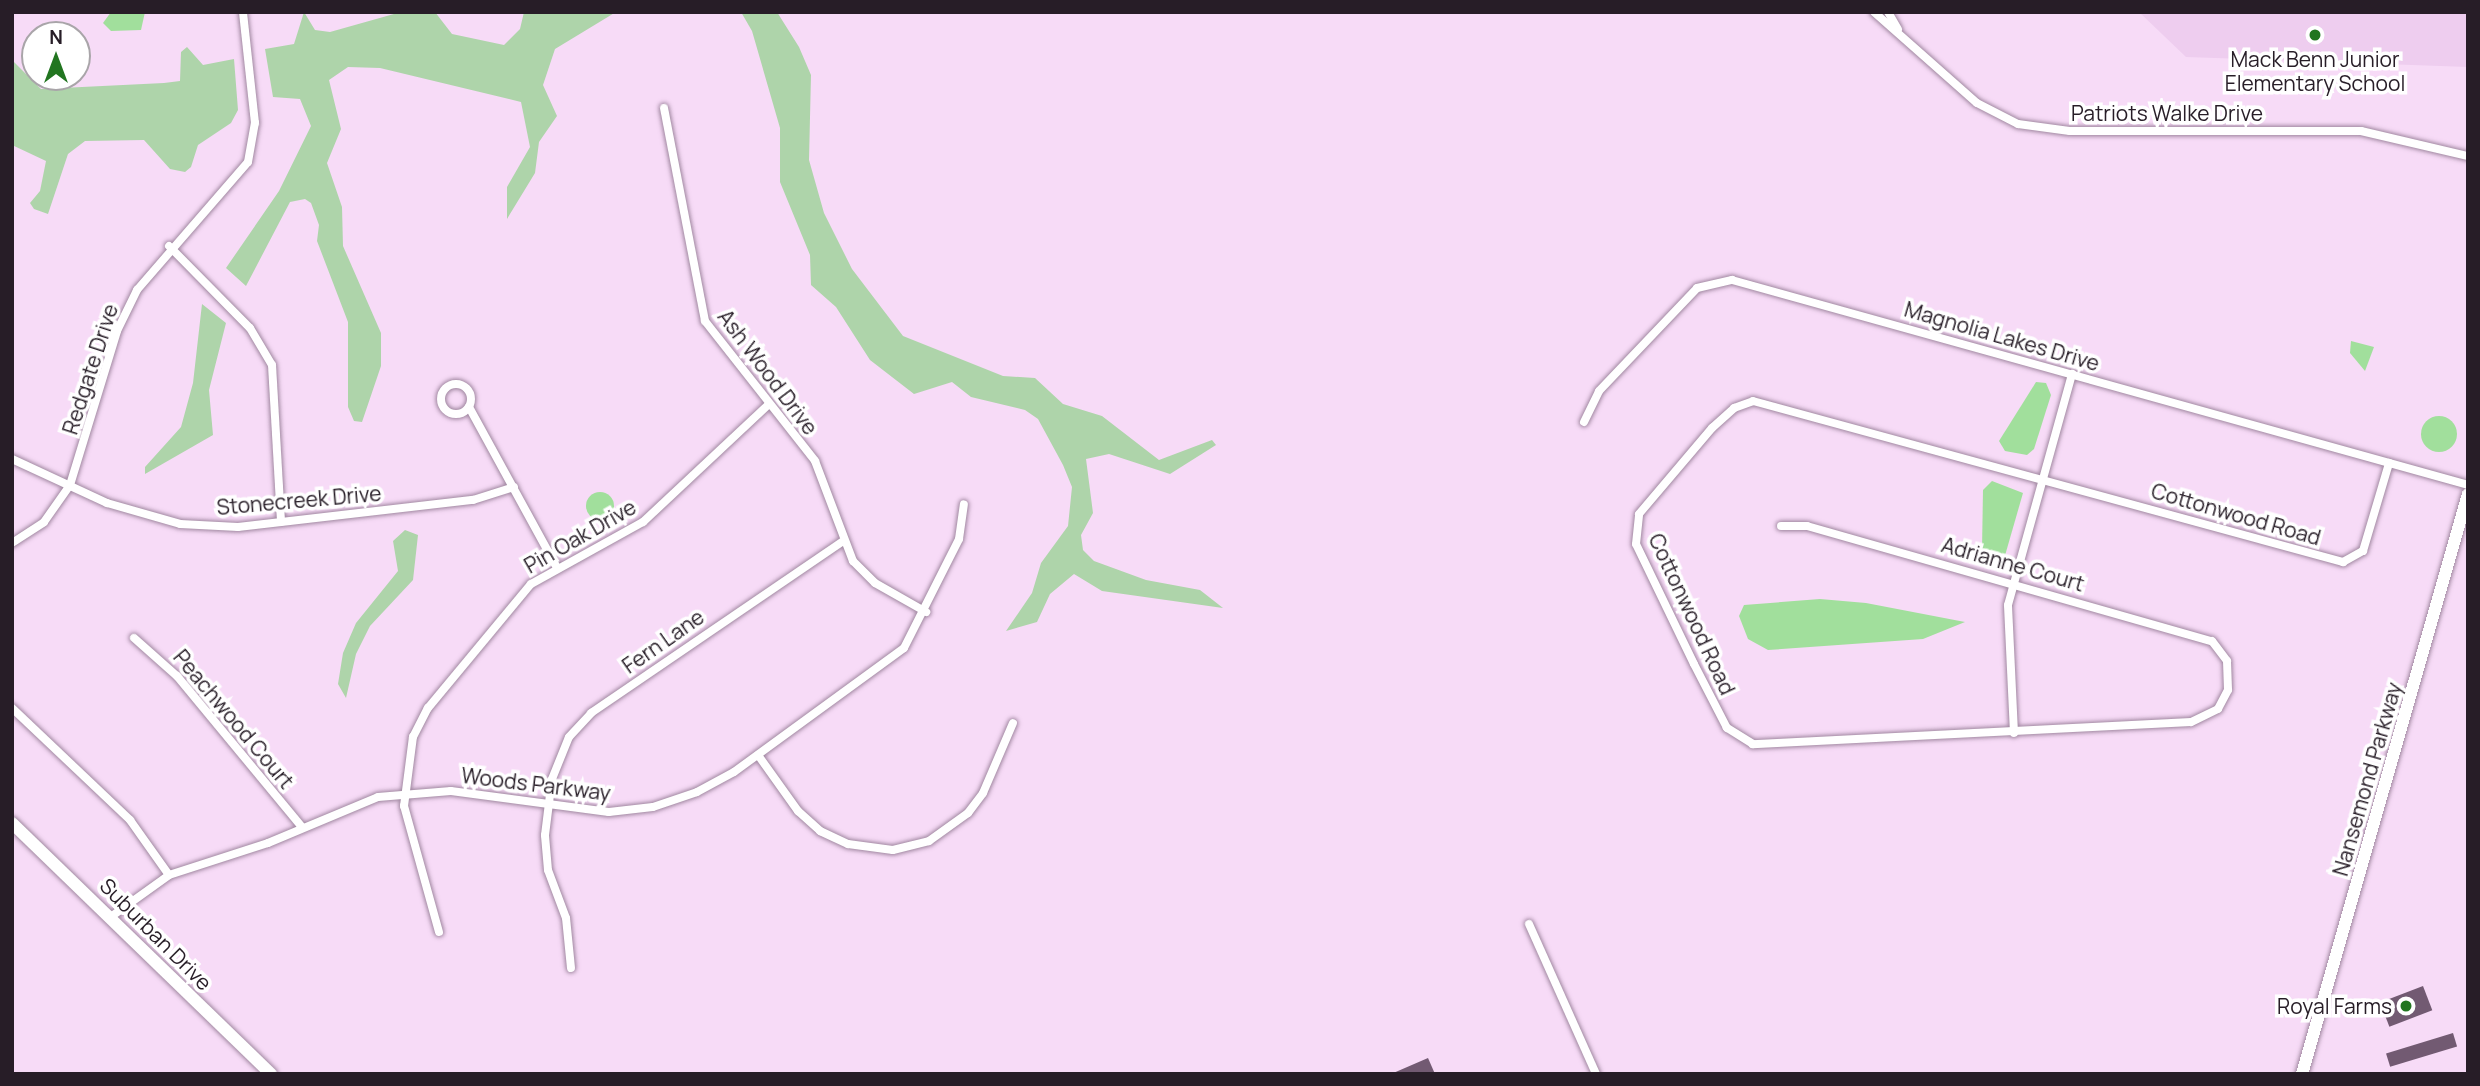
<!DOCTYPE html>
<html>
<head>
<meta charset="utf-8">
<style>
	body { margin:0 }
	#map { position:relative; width:2480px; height:1086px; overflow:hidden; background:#f7dbf7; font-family:Manrope,sans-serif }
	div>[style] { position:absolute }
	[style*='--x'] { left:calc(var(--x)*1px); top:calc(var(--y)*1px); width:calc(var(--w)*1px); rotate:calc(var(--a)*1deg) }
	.built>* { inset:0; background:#eecdef }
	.green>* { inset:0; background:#aed4aa }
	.water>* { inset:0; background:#a1df9c }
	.round { border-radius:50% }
	.building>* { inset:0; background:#725a72; transform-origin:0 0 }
	.roads { filter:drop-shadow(0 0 2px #a188a1) drop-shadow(0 0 2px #a188a1) }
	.minor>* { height:8px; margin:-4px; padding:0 4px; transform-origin:4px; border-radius:4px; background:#fff }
	.minor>.ring { margin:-4px; padding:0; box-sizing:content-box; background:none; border:8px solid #fff; border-radius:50% }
	.secondary>* { height:12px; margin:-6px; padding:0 6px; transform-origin:6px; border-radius:6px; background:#fff }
	.dots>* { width:19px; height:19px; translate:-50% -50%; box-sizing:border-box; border:4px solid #fff; border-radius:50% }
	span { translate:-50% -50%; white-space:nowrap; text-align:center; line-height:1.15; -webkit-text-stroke:7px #fff; paint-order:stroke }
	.poi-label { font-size:21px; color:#271d27 }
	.right { translate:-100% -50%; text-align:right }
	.street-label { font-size:21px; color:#271d27 }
	.frame { position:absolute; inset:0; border:14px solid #271d27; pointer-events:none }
	.north { position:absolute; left:21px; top:21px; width:70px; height:70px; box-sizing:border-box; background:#fff; border:2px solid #a9a5a9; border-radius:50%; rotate:0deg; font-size:19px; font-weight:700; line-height:28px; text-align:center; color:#271d27 }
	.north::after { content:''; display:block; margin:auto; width:24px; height:32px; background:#227520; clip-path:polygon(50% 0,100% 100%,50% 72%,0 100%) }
</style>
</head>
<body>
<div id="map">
	<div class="built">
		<div style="clip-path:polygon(2139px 12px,2468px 12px,2468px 67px,2186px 57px)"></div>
	</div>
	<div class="green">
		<div style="clip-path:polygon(304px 12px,315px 30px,330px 32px,401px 12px,435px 12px,452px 34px,504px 45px,520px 29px,524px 12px,616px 12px,555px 49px,543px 85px,557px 116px,539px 142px,535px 173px,507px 219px,507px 187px,530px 147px,521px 102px,380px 68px,348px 67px,329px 80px,341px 129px,327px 163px,342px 207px,343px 246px,381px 333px,381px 366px,362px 422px,354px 421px,348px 407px,348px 322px,317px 241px,319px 225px,311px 203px,305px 199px,290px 202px,246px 286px,226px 268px,279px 191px,311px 126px,300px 99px,273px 97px,265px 49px,294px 44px)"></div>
		<div style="clip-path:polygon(741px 12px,777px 12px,799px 47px,811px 75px,809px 160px,824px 213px,852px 269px,903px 336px,1003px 376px,1035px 378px,1063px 404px,1102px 416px,1159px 460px,1212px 440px,1216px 445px,1170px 474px,1109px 454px,1086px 459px,1093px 513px,1081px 535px,1083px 550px,1094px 561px,1146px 580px,1200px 590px,1223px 608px,1102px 591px,1074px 574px,1050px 594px,1037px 622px,1006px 631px,1032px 593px,1041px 563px,1068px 526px,1072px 487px,1063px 465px,1038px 419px,1025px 410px,971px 397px,952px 382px,914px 394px,870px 360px,836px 307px,811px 285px,810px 255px,780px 182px,780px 128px,752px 31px)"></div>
		<div style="clip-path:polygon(187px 47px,203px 65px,234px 59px,238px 110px,231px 123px,198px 145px,191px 167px,185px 172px,170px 169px,144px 140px,85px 141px,68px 154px,48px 214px,34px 209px,30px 203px,40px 191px,46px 161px,12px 145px,12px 60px,41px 89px,164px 83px,180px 81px,181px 52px)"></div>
		<div style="clip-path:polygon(202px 304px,226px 323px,209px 390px,213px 435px,145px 474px,145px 467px,181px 427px,193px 383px)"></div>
		<div style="clip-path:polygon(405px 530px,418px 535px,413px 580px,370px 626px,356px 654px,346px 698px,338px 684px,343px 653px,356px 623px,398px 571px,393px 541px)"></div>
	</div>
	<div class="water">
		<div style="clip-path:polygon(111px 12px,145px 12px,141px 30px,111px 31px,103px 23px)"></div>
		<div style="clip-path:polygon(2351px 341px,2374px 347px,2365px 371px,2350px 353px)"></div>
		<div style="clip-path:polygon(2036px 382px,2046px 383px,2051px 395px,2034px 449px,2027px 455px,2005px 451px,1999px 441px)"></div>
		<div class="round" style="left:2421px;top:416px;width:36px;height:36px"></div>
		<div style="clip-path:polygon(1992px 481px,2023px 493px,2004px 559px,1997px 562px,1982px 550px,1983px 490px)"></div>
		<div class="round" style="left:586px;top:492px;width:28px;height:28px"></div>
		<div style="clip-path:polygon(1820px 599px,1866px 603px,1965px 622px,1923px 639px,1768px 650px,1748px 639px,1739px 616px,1744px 605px)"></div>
	</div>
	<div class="building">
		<div style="left:2423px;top:986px;width:26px;height:46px;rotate:69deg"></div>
		<div style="left:2453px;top:1033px;width:14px;height:70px;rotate:73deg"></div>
		<div style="clip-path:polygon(1428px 1058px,1435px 1074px,1391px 1074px)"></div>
	</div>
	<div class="roads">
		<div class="minor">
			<div style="--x:1874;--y:12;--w:137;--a:41.5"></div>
			<div style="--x:1977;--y:103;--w:46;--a:27.1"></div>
			<div style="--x:2018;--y:124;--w:52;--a:7.7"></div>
			<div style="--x:2070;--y:131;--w:291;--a:0"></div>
			<div style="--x:2361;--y:131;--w:110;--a:13.2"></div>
			<div style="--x:1888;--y:12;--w:20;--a:60"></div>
			<div style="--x:664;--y:108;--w:217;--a:79.1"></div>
			<div style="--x:705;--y:321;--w:178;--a:51.8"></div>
			<div style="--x:815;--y:461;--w:107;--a:69.2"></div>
			<div style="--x:853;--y:561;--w:31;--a:45"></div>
			<div style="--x:875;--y:583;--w:59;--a:29.6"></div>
			<div style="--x:169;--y:246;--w:115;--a:45.4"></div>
			<div style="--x:250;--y:328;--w:43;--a:59.3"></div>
			<div style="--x:272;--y:365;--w:157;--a:86.7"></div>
			<div class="ring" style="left:441px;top:384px;width:22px;height:22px"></div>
			<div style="--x:469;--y:407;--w:183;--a:61.3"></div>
			<div style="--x:1584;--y:422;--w:34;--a:-64"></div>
			<div style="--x:1599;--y:391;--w:142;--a:-46.4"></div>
			<div style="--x:1697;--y:288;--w:36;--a:-13"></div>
			<div style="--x:1732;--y:280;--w:764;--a:15.56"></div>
			<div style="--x:12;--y:459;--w:105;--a:24.9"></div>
			<div style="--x:107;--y:503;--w:76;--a:16"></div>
			<div style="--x:180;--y:524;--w:58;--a:3"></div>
			<div style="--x:238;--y:527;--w:237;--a:-6.6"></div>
			<div style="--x:473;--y:500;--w:43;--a:-17.6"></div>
			<div style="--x:1781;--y:526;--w:26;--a:0"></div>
			<div style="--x:1807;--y:526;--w:421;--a:15.9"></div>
			<div style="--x:2212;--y:641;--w:25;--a:53"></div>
			<div style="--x:2227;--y:661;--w:29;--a:88"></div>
			<div style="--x:2228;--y:690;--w:21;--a:118"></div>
			<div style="--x:2218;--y:709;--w:30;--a:154"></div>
			<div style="--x:2191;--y:722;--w:439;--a:177.1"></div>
			<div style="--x:1753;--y:744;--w:31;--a:-148"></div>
			<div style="--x:1727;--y:728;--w:72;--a:-117.3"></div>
			<div style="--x:1694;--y:664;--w:133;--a:-115.8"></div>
			<div style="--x:1636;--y:544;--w:30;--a:-84"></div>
			<div style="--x:1639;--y:514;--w:113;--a:-49.7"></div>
			<div style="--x:1712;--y:428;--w:30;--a:-42"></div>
			<div style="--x:1734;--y:408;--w:20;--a:-20"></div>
			<div style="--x:1753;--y:401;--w:612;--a:15.26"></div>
			<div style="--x:2343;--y:562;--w:23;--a:-29"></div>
			<div style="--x:2363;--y:551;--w:92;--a:-73.5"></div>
			<div style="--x:12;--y:543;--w:38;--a:-33"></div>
			<div style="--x:44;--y:522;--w:45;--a:-54.9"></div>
			<div style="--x:70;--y:485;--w:161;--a:-73"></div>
			<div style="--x:117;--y:331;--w:46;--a:-64"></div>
			<div style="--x:137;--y:290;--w:169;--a:-49.1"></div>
			<div style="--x:248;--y:162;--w:40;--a:-80"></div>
			<div style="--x:255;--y:123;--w:112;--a:-96.2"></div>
			<div style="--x:134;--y:638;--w:57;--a:41.5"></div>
			<div style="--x:177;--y:676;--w:196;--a:50.4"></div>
			<div style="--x:12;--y:708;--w:163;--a:43.5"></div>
			<div style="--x:130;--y:820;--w:67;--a:54.7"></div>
			<div style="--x:2014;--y:733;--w:128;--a:-92.7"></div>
			<div style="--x:2008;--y:605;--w:240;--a:-74.5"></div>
			<div style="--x:758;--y:755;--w:69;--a:54.5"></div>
			<div style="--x:798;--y:811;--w:30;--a:42"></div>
			<div style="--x:820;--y:831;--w:31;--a:25"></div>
			<div style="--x:848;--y:844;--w:45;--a:7.6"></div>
			<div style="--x:893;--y:850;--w:37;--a:-14"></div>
			<div style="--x:929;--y:841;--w:48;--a:-35.7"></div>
			<div style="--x:968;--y:813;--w:25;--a:-53"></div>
			<div style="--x:983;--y:793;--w:76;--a:-66.8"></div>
			<div style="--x:112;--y:916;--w:70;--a:-35.7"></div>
			<div style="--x:169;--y:875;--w:104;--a:-17.9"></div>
			<div style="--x:268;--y:843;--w:119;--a:-22.7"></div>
			<div style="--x:378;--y:797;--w:73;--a:-4.7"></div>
			<div style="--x:451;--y:791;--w:159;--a:7.6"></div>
			<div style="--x:609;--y:812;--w:44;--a:-6.5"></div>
			<div style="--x:653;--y:807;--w:46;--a:-18.8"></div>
			<div style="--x:697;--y:792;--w:42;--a:-28.4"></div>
			<div style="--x:734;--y:772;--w:210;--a:-36.1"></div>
			<div style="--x:904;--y:648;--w:122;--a:-63.2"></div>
			<div style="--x:959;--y:539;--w:35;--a:-82"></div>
			<div style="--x:1529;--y:924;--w:164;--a:65.9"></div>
			<div style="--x:439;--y:932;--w:131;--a:-105.5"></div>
			<div style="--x:404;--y:806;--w:70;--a:-82.6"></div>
			<div style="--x:413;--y:737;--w:33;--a:-63"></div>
			<div style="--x:428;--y:708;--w:161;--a:-50.3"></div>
			<div style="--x:531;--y:584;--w:128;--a:-29"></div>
			<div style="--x:643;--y:522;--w:171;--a:-43.1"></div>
			<div style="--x:571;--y:968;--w:50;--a:-95.7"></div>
			<div style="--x:566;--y:918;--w:51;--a:-110.6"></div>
			<div style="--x:548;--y:870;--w:35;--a:-95"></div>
			<div style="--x:545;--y:835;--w:56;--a:-82.9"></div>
			<div style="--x:552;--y:779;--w:45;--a:-68"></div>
			<div style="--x:569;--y:737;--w:33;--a:-47"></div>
			<div style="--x:591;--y:713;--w:304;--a:-34.3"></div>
		</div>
		<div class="secondary">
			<div style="--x:12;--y:823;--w:361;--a:44.1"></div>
			<div style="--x:2302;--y:1074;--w:603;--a:-74.03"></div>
		</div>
	</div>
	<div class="dots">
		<div style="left:2315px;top:35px;background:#227520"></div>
		<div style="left:2406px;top:1006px;background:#227520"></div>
	</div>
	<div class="poi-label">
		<span style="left:2315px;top:71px">Mack Benn Junior<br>Elementary School</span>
		<span class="right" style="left:2392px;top:1006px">Royal Farms</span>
	</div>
	<div class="street-label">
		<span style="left:2167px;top:113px">Patriots Walke Drive</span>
		<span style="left:2002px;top:336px;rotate:16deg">Magnolia Lakes Drive</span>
		<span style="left:90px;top:369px;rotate:-72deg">Redgate Drive</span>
		<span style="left:768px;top:372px;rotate:53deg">Ash Wood Drive</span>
		<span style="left:299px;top:500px;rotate:-5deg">Stonecreek Drive</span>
		<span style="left:2236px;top:514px;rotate:16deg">Cottonwood Road</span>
		<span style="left:580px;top:536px;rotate:-30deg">Pin Oak Drive</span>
		<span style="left:2013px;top:564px;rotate:16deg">Adrianne Court</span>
		<span style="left:1692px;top:614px;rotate:65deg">Cottonwood Road</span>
		<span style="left:663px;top:641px;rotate:-35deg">Fern Lane</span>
		<span style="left:234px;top:719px;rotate:50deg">Peachwood Court</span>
		<span style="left:2367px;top:779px;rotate:-74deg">Nansemond Parkway</span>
		<span style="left:536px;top:784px;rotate:7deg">Woods Parkway</span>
		<span style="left:156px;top:934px;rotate:45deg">Suburban Drive</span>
	</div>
	<div class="frame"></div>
	<div class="north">N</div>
</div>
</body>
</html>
